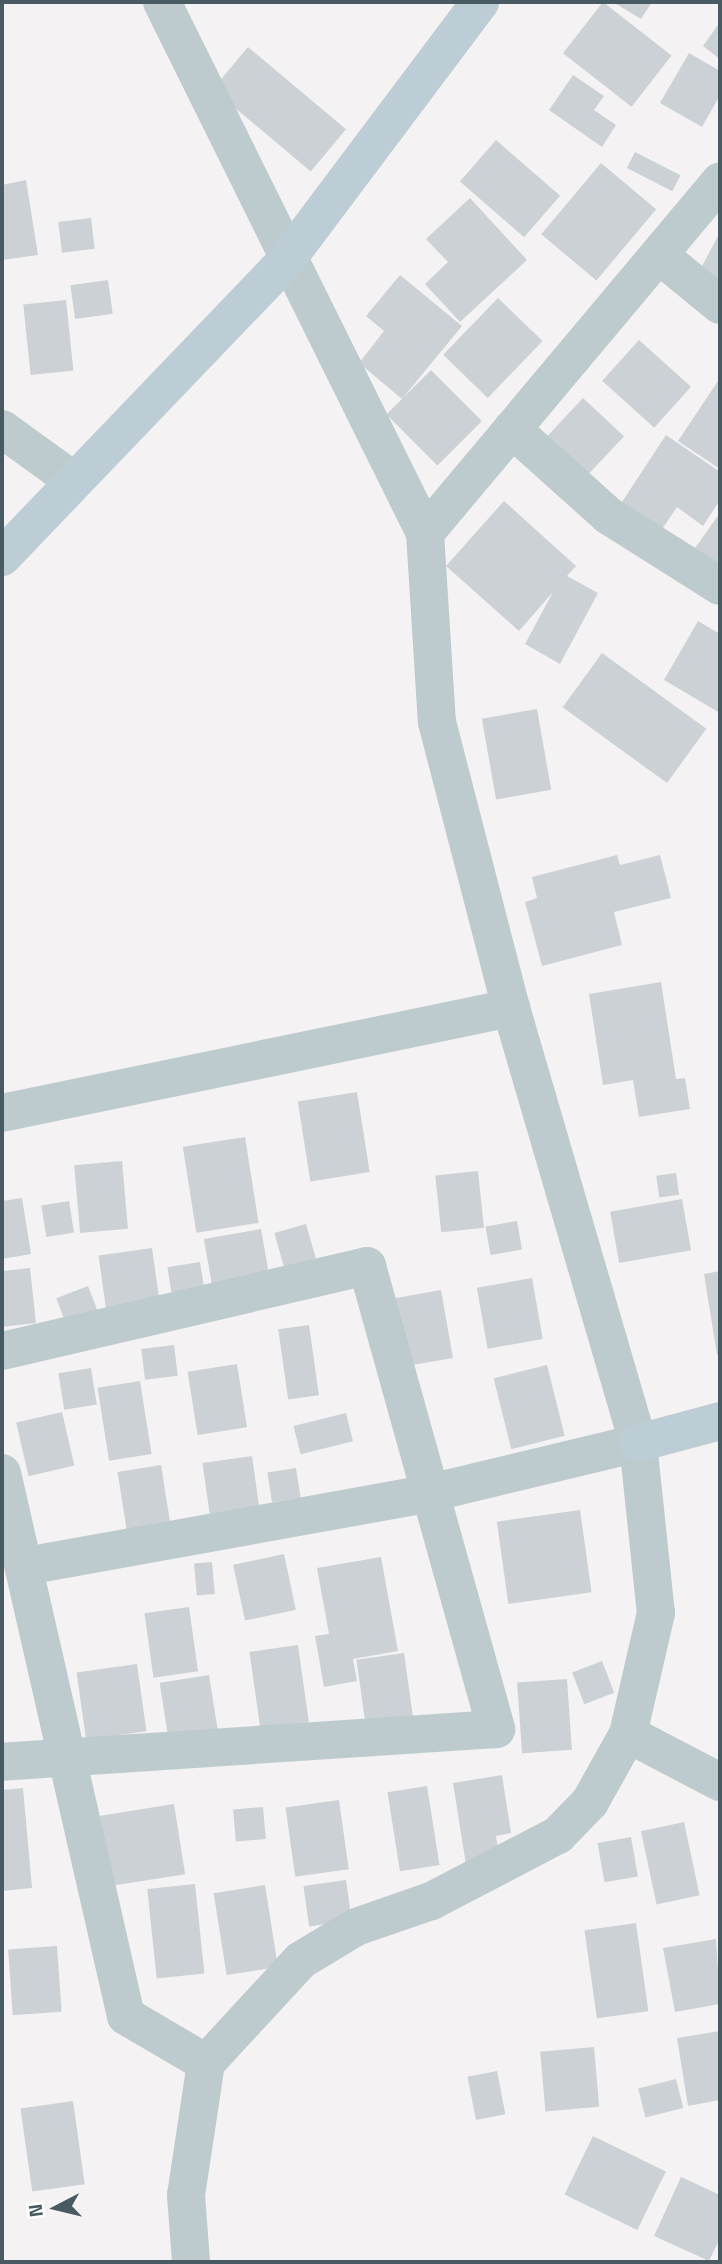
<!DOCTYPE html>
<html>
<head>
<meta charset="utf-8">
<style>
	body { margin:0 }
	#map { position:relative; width:722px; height:2264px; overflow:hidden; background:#f5f2f3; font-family:"Titillium Web",sans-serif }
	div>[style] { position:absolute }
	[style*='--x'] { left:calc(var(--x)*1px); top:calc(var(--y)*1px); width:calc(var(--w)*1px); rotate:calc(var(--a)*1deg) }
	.building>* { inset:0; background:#ccd1d5; transform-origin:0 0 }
	.street>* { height:38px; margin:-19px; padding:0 19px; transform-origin:19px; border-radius:19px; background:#bdcbcf }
	.secondary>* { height:38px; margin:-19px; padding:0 19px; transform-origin:19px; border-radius:19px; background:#bdcdd5 }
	span { translate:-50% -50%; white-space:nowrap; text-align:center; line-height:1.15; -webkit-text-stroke:7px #fff; paint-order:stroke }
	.frame { position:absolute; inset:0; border:4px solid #495b62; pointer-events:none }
	.north { position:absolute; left:21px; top:2173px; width:70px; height:70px; -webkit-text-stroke:5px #fff; paint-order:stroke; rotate:263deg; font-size:19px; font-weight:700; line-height:28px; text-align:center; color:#495b62 }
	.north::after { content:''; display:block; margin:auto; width:24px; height:32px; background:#495b62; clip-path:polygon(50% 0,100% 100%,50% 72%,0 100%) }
</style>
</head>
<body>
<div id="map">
	<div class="building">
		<div style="left:603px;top:2px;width:87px;height:65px;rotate:38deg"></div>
		<div style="clip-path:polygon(613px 2px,652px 2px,641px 19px)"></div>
		<div style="clip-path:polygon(720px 22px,720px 59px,703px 46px)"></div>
		<div style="left:248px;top:47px;width:128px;height:55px;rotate:40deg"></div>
		<div style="clip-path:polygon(689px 53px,720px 71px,720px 95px,702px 127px,660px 103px)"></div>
		<div style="clip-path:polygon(573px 75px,604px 96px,594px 110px,616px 125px,602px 147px,549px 110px)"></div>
		<div style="left:496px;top:140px;width:85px;height:55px;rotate:41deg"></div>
		<div style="left:635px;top:152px;width:51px;height:18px;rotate:27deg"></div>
		<div style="left:601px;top:163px;width:72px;height:93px;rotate:40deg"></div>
		<div style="clip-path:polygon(26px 180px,38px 255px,2px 260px,2px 185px)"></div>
		<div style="clip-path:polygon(470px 198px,527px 260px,460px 322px,425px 284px,448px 262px,426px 239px)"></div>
		<div style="left:91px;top:218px;width:31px;height:33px;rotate:83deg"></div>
		<div style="clip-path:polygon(720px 232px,720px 282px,700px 270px)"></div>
		<div style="clip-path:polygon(400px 275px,462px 326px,402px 399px,359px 363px,384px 331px,366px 316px)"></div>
		<div style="left:108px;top:280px;width:34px;height:38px;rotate:82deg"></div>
		<div style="left:498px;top:298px;width:62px;height:79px;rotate:44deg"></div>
		<div style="left:66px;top:300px;width:71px;height:43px;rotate:84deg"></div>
		<div style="left:639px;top:340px;width:70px;height:55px;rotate:42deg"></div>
		<div style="left:431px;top:370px;width:72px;height:63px;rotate:45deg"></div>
		<div style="clip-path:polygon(720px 378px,720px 469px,678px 441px)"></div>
		<div style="left:583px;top:398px;width:56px;height:61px;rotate:43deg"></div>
		<div style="clip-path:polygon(666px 435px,720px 472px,720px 500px,703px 526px,677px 507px,656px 538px,616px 511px)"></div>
		<div style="clip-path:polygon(504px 501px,576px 566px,567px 576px,598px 593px,560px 664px,525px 644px,553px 592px,519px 631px,446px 566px)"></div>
		<div style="clip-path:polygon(720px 513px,720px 567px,695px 548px)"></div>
		<div style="clip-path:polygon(698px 621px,720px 634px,720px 713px,664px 680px)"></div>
		<div style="left:602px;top:653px;width:129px;height:67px;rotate:36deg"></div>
		<div style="left:537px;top:709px;width:82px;height:56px;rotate:80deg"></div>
		<div style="clip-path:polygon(617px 855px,620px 865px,660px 855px,671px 898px,614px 912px,622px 945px,542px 966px,525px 902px,537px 898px,532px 877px)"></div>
		<div style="clip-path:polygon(661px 982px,676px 1079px,685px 1078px,690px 1109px,639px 1117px,633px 1080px,603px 1085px,589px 994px)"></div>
		<div style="left:357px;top:1092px;width:81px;height:60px;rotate:81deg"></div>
		<div style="left:245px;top:1137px;width:87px;height:63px;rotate:81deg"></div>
		<div style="left:122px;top:1161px;width:68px;height:48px;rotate:85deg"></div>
		<div style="left:478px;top:1171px;width:57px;height:43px;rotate:84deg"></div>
		<div style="left:676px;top:1173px;width:22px;height:20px;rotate:82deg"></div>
		<div style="clip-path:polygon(22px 1198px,31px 1254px,2px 1259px,2px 1201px)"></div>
		<div style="left:682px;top:1199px;width:52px;height:73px;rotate:80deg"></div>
		<div style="left:69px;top:1201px;width:32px;height:28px;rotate:81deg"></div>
		<div style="left:517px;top:1221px;width:29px;height:32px;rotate:80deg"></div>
		<div style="left:306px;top:1224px;width:36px;height:33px;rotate:74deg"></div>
		<div style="left:261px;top:1229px;width:53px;height:58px;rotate:80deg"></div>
		<div style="left:152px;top:1248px;width:65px;height:54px;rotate:82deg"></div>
		<div style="left:200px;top:1262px;width:32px;height:33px;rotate:81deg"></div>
		<div style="clip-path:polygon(30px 1268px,36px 1323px,2px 1327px,2px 1271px)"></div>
		<div style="clip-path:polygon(720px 1271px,720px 1354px,717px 1355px,704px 1274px)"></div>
		<div style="left:532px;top:1278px;width:62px;height:56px;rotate:80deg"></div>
		<div style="left:88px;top:1286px;width:33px;height:34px;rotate:69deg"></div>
		<div style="left:441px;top:1290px;width:69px;height:47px;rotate:80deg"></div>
		<div style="left:309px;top:1325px;width:71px;height:31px;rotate:82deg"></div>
		<div style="left:174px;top:1345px;width:31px;height:33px;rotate:83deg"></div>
		<div style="left:237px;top:1364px;width:64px;height:50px;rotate:81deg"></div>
		<div style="left:547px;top:1365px;width:73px;height:55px;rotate:76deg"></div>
		<div style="left:91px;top:1368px;width:37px;height:33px;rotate:81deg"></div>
		<div style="left:140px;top:1381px;width:74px;height:43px;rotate:81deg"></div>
		<div style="left:62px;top:1412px;width:55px;height:47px;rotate:77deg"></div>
		<div style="left:346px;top:1413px;width:29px;height:54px;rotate:76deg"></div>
		<div style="left:252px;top:1456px;width:51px;height:50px;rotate:82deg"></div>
		<div style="left:161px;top:1465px;width:62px;height:44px;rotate:81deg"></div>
		<div style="left:296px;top:1468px;width:30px;height:29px;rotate:81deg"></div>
		<div style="left:580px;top:1510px;width:83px;height:84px;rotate:82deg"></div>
		<div style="left:284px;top:1554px;width:57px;height:52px;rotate:78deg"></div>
		<div style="clip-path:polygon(381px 1557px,398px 1651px,353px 1659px,357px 1681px,324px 1687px,315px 1636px,329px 1634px,317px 1568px)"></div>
		<div style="left:212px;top:1562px;width:32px;height:18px;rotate:85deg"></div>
		<div style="left:189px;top:1607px;width:65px;height:45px;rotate:82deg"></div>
		<div style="left:298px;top:1645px;width:78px;height:49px;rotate:82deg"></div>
		<div style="left:404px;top:1653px;width:69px;height:48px;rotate:82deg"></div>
		<div style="left:602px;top:1661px;width:34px;height:32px;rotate:69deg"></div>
		<div style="left:137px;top:1664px;width:68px;height:61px;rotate:82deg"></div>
		<div style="left:209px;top:1675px;width:58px;height:50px;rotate:81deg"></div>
		<div style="left:567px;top:1679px;width:71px;height:50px;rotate:86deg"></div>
		<div style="clip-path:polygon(502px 1775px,511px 1833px,496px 1836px,500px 1860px,466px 1865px,453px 1783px)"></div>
		<div style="left:427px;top:1786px;width:80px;height:40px;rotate:81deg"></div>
		<div style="clip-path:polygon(23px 1788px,32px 1888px,2px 1891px,2px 1790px)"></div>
		<div style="left:339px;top:1800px;width:70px;height:54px;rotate:82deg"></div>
		<div style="left:174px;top:1804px;width:71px;height:76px;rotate:81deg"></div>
		<div style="left:263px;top:1807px;width:32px;height:30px;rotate:85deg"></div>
		<div style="left:684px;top:1822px;width:75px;height:44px;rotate:78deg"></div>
		<div style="left:631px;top:1837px;width:40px;height:34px;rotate:80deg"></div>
		<div style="left:346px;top:1880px;width:41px;height:43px;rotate:82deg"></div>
		<div style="left:195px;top:1884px;width:90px;height:48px;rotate:84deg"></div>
		<div style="left:265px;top:1885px;width:83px;height:52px;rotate:81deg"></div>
		<div style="left:636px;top:1923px;width:89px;height:52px;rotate:82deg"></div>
		<div style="clip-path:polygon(716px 1939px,720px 2004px,675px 2012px,663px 1948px)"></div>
		<div style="left:57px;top:1946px;width:66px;height:49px;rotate:86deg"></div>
		<div style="clip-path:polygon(720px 2031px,720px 2100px,688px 2106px,677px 2038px)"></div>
		<div style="left:594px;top:2047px;width:60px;height:54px;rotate:85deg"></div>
		<div style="left:497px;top:2071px;width:44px;height:30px;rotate:79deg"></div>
		<div style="left:676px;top:2079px;width:30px;height:39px;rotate:76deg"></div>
		<div style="left:73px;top:2101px;width:84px;height:53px;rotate:82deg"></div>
		<div style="left:593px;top:2136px;width:81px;height:65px;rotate:26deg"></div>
		<div style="clip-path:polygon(681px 2177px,720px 2195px,720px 2238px,709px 2261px,654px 2236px)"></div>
	</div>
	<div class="street">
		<div style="--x:162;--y:2;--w:593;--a:63.65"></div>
		<div style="--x:425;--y:533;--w:189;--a:86.4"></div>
		<div style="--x:437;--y:722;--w:295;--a:75.5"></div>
		<div style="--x:511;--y:1008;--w:453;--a:73.7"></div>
		<div style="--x:638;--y:1443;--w:171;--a:84"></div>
		<div style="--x:656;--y:1613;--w:124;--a:103"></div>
		<div style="--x:628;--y:1734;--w:78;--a:119.2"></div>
		<div style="--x:590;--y:1802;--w:46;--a:134.1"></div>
		<div style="--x:558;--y:1835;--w:143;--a:152.5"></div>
		<div style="--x:431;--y:1901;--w:79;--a:160.9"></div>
		<div style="--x:356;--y:1927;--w:64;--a:149"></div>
		<div style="--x:301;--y:1960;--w:140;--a:132.7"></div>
		<div style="--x:206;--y:2063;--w:134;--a:98.6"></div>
		<div style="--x:186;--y:2195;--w:67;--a:85.7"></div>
		<div style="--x:659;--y:255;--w:79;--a:39.3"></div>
		<div style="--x:2;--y:429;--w:89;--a:35.8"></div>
		<div style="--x:512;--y:429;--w:130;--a:41.9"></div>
		<div style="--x:609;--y:516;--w:131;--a:32.2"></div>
		<div style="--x:425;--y:533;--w:459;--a:-50"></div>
		<div style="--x:2;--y:1113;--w:520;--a:-11.66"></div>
		<div style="--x:2;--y:1351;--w:375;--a:-13.1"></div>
		<div style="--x:367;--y:1266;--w:481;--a:74.4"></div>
		<div style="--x:496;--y:1729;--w:495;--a:176.2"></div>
		<div style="--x:2;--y:1473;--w:557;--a:77.14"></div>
		<div style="--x:126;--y:2016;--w:93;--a:30.4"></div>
		<div style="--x:26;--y:1566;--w:411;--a:-10.2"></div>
		<div style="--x:430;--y:1493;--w:214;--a:-13.5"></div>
		<div style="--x:628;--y:1734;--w:104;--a:27.6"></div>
	</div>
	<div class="secondary">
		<div style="--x:2;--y:557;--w:409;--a:-46.2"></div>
		<div style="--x:285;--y:262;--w:325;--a:-53.1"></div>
		<div style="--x:638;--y:1443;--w:85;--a:-15"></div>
	</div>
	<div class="frame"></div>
	<div class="north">N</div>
</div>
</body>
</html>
